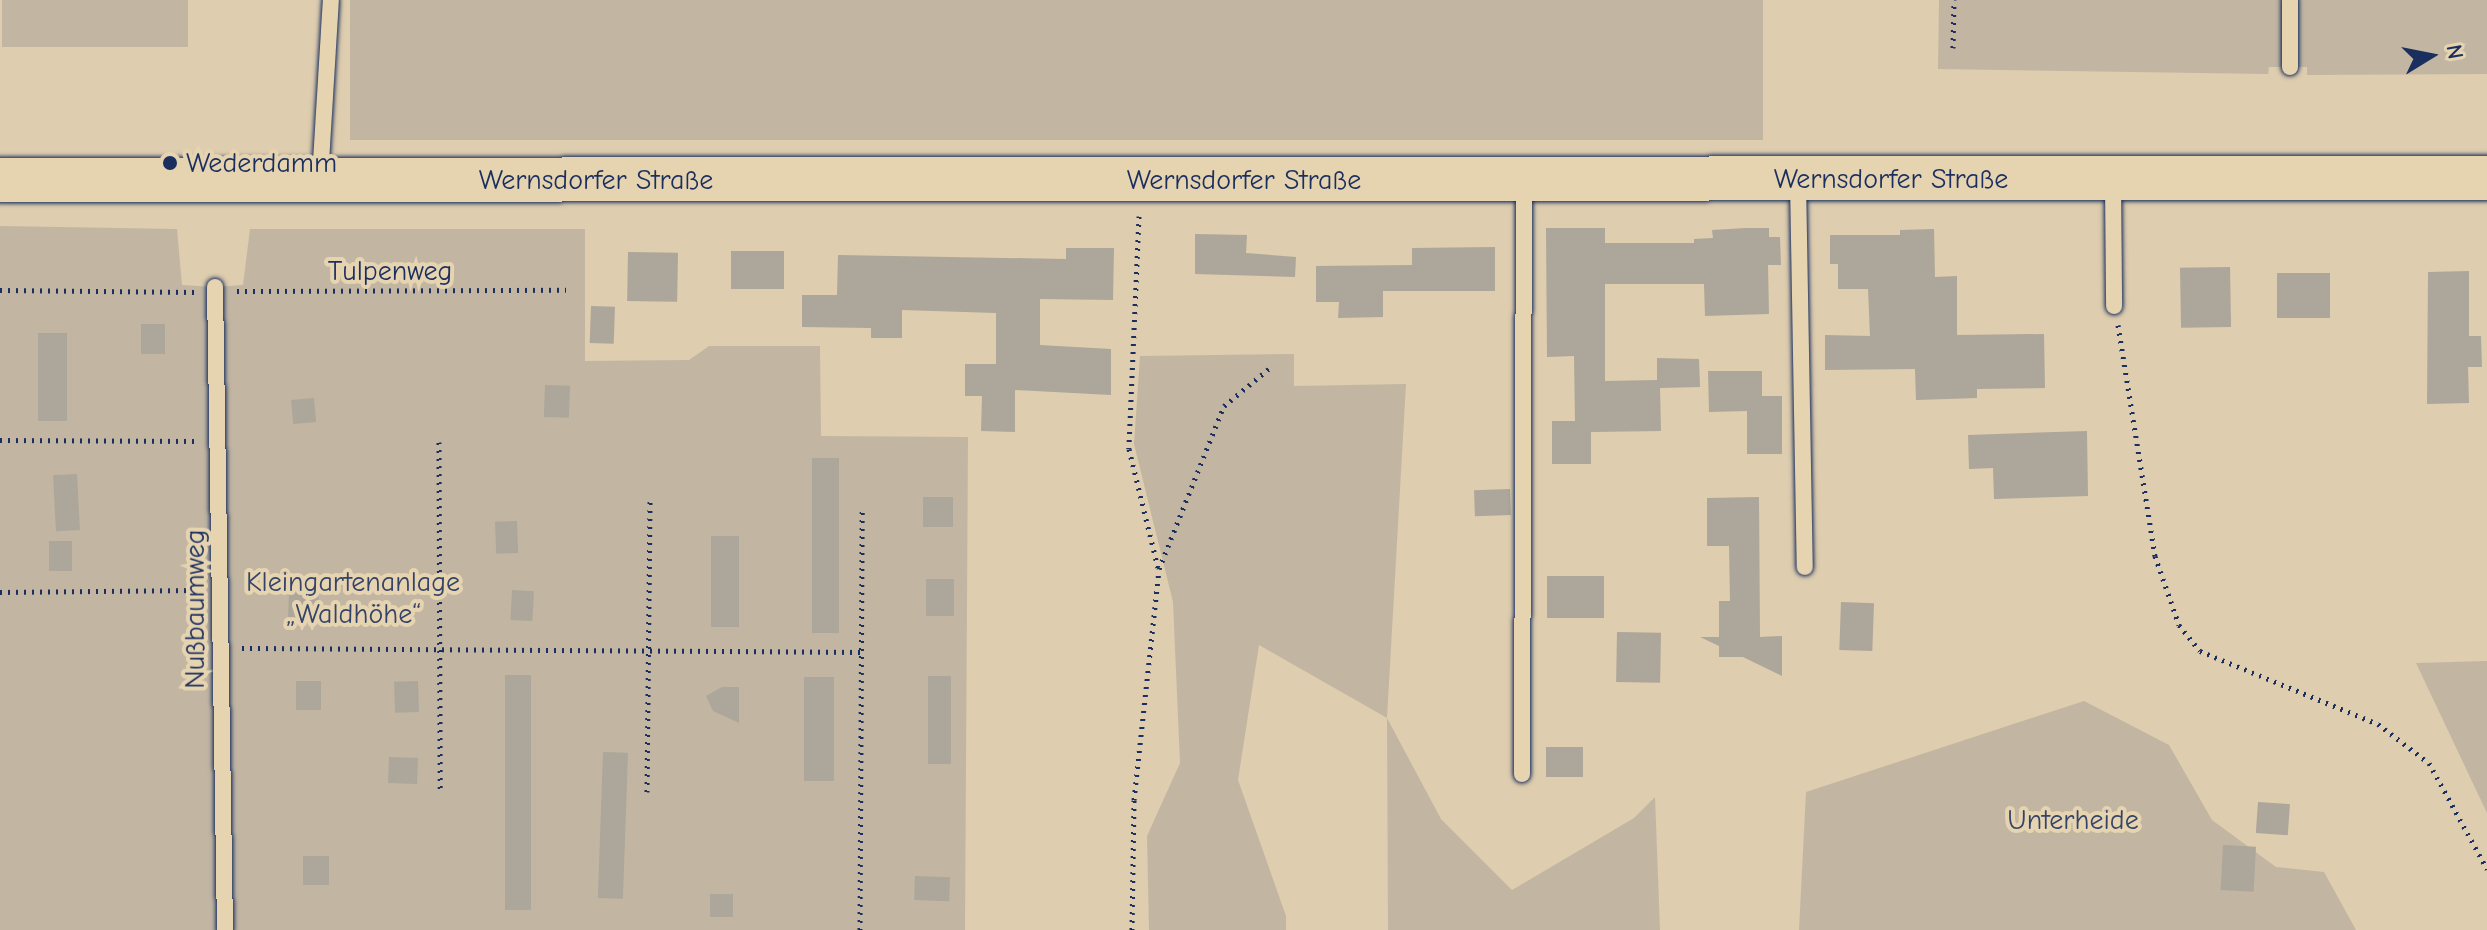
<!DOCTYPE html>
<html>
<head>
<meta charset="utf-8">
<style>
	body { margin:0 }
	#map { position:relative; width:2487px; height:930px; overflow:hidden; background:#decdae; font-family:"Comic Neue",sans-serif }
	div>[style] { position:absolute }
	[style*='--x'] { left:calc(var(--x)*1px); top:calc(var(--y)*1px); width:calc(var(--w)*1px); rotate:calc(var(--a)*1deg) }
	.green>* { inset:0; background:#c2b6a2; transform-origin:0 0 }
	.building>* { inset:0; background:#ada69a; transform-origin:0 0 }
	.path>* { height:5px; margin-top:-2.5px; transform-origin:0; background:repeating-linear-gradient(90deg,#1b2f5e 0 2px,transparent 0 8px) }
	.roads { filter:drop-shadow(0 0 2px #1b2f5e) drop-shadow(0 0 2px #1b2f5e) }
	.service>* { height:16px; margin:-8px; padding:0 8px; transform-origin:8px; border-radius:8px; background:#e6d4b1 }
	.secondary>* { height:44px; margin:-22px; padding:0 22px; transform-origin:22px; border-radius:22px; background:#e6d4b1 }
	.dots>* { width:22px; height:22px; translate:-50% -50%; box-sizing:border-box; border:4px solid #e6d4b1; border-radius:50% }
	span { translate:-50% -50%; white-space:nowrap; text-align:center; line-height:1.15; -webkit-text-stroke:8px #e6d4b1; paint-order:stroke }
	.poi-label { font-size:28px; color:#1b2f5e }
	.left { translate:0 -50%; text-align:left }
	.street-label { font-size:28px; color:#1b2f5e }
	.park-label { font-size:28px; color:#344368 }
	.north { position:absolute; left:2391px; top:16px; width:80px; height:80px; -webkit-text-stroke:6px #e6d4b1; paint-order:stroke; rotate:80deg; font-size:22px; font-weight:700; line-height:32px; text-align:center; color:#1b2f5e }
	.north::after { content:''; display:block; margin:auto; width:28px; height:36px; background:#1b2f5e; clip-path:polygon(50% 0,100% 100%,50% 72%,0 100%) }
</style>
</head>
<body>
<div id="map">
	<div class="green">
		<div style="left:2px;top:0;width:186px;height:47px"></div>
		<div style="left:350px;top:0;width:1413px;height:140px"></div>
		<div style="clip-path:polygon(1939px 0,2487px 0,2487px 74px,2307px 75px,2307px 67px,2269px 67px,2268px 74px,1938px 69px)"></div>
		<div style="clip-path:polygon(0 226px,177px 229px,182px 285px,215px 287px,243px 285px,250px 229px,585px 229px,585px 361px,689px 360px,709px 346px,820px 346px,821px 436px,968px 437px,965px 930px,0 930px)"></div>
		<div style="clip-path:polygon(1294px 354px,1294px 386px,1406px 384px,1387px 718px,1441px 819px,1512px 890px,1634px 818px,1655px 797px,1660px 930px,1388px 930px,1387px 718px,1259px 645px,1238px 780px,1286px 916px,1286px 930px,1149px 930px,1147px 836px,1180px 763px,1173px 602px,1134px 444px,1140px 356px)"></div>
		<div style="clip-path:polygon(2487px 661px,2487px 813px,2416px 663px)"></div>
		<div style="clip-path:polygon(2084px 701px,2169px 745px,2212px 820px,2276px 867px,2324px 872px,2356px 930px,1799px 930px,1806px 792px)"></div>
	</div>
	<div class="building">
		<div style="clip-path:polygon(1546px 228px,1605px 228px,1605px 243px,1694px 243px,1694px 239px,1713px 238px,1712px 230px,1746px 228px,1769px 228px,1769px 237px,1780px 237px,1781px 265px,1768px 265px,1769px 314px,1705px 316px,1704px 284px,1605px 284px,1605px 381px,1657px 380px,1657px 358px,1699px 359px,1700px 387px,1660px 388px,1661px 431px,1591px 432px,1591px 464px,1552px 464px,1552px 421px,1575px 421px,1574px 356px,1547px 357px)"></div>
		<div style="clip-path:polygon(1934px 229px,1935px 277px,1957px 276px,1957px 335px,2044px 334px,2045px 388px,1977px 389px,1977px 398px,1916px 400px,1915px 369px,1825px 370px,1825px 335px,1870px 336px,1868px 289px,1838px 289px,1838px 264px,1830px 264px,1830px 235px,1900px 235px,1900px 230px)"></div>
		<div style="clip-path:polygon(1195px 234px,1247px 235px,1246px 253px,1296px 257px,1295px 277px,1195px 274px)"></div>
		<div style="clip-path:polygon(1495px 247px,1495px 291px,1383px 291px,1383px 317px,1338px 318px,1339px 302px,1316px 302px,1316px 266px,1412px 265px,1412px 248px)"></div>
		<div style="clip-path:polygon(1066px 248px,1114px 248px,1113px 300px,1040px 299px,1040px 345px,1111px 349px,1111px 395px,1015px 390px,1015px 432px,981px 431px,982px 396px,965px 396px,965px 364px,996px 364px,996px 313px,902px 310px,902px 338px,871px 338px,871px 328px,802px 327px,802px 295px,837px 295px,838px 255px,1066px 259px)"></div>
		<div style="left:731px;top:251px;width:53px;height:38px"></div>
		<div style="left:628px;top:252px;width:50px;height:49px;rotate:1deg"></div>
		<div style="left:2230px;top:267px;width:60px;height:50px;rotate:89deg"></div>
		<div style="clip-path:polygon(2469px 271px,2469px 336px,2481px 336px,2482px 367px,2468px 367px,2469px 403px,2427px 404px,2428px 272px)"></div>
		<div style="left:2277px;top:273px;width:53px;height:45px"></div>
		<div style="left:591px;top:306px;width:24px;height:37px;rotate:2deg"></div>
		<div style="left:141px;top:324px;width:24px;height:30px"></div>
		<div style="left:38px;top:333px;width:29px;height:88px"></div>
		<div style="clip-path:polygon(1708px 371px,1762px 371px,1762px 396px,1782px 396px,1782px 454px,1747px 454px,1747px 411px,1709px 412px)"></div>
		<div style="left:545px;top:385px;width:25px;height:32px;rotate:2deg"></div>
		<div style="left:314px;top:398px;width:24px;height:23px;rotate:85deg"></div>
		<div style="clip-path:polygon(2087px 431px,2088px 496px,1994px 499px,1993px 468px,1969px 469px,1968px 435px)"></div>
		<div style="left:812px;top:458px;width:27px;height:175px"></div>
		<div style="left:77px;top:474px;width:56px;height:24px;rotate:87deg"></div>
		<div style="left:1510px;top:489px;width:26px;height:36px;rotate:88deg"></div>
		<div style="left:923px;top:497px;width:30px;height:30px"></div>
		<div style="clip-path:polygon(1759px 497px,1760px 637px,1782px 636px,1782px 676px,1743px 657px,1719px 657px,1719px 646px,1700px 637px,1719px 637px,1719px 601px,1730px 601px,1729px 546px,1707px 546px,1707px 498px)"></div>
		<div style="left:517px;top:521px;width:32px;height:22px;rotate:88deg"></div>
		<div style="left:711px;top:536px;width:28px;height:91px"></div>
		<div style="left:49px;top:541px;width:23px;height:30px"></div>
		<div style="left:1547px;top:576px;width:57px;height:42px"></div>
		<div style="left:926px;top:579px;width:28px;height:37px"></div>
		<div style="left:512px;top:590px;width:22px;height:30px;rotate:3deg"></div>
		<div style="left:289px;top:591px;width:30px;height:31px;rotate:2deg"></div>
		<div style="left:1841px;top:602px;width:33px;height:48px;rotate:2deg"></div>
		<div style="left:1617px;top:632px;width:44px;height:50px;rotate:1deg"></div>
		<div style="left:505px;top:675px;width:26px;height:235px"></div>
		<div style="left:928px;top:676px;width:23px;height:88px"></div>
		<div style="left:804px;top:677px;width:30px;height:104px"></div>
		<div style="left:296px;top:681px;width:25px;height:29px"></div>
		<div style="left:418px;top:681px;width:31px;height:24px;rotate:88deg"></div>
		<div style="clip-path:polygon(739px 687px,739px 723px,713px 711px,706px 696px,722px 687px)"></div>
		<div style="left:1546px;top:747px;width:37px;height:30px"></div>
		<div style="left:603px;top:752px;width:25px;height:146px;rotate:2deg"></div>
		<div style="left:389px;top:757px;width:29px;height:26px;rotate:2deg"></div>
		<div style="left:2258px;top:802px;width:32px;height:31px;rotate:4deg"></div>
		<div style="left:2223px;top:845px;width:33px;height:45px;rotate:3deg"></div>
		<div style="left:303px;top:856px;width:26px;height:29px"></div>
		<div style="left:915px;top:876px;width:35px;height:24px;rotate:2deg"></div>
		<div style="left:710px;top:894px;width:23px;height:23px"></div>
	</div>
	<div class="path">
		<div style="--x:1953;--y:48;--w:48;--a:-88.8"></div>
		<div style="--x:1139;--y:216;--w:233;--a:92.5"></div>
		<div style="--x:1129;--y:449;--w:122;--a:76.3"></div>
		<div style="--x:0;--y:290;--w:195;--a:0.6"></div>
		<div style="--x:237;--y:291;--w:329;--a:-0.2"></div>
		<div style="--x:2118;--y:325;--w:234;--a:80.9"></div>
		<div style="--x:2155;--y:556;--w:73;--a:70.8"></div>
		<div style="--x:2179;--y:625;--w:33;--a:51"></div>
		<div style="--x:2200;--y:651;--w:192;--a:22.3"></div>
		<div style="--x:2378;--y:724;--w:64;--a:37.4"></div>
		<div style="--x:2429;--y:763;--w:121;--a:61.3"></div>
		<div style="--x:0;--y:440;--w:195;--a:0.3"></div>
		<div style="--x:439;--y:442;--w:347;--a:89.8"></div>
		<div style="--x:0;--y:592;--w:199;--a:-0.6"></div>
		<div style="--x:242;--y:648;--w:619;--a:0.37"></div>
		<div style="--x:647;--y:792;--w:291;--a:-89.4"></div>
		<div style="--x:860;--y:930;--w:422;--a:-89.7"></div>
		<div style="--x:1132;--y:930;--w:130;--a:-89.1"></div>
		<div style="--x:1134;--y:800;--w:232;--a:-83.8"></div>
		<div style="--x:1159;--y:569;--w:175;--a:-68.3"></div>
		<div style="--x:1224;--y:406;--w:62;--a:-39.8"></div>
	</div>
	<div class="roads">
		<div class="service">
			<div style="--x:2290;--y:67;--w:67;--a:-90"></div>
			<div style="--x:320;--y:178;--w:178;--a:-86.5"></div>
			<div style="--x:2113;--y:180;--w:126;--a:89.5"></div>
			<div style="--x:1798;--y:181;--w:386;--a:89"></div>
			<div style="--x:215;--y:287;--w:643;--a:89.11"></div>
			<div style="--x:1522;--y:774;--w:594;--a:-89.81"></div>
		</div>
		<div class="secondary">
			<div style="--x:0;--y:180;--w:2487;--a:-0.05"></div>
		</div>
	</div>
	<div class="dots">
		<div style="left:170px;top:163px;background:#1b2f5e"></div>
	</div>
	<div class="poi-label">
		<span class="left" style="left:186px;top:163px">Wederdamm</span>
	</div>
	<div class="street-label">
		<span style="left:1891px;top:179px">Wernsdorfer Straße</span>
		<span style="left:596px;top:180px">Wernsdorfer Straße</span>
		<span style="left:1244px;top:180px">Wernsdorfer Straße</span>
		<span style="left:390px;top:271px">Tulpenweg</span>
		<span style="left:195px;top:609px;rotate:-90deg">Nußbaumweg</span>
	</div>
	<div class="park-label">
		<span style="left:353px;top:598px">Kleingartenanlage<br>„Waldhöhe“</span>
		<span style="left:2073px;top:820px">Unterheide</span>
	</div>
	<div class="north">N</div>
</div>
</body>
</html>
